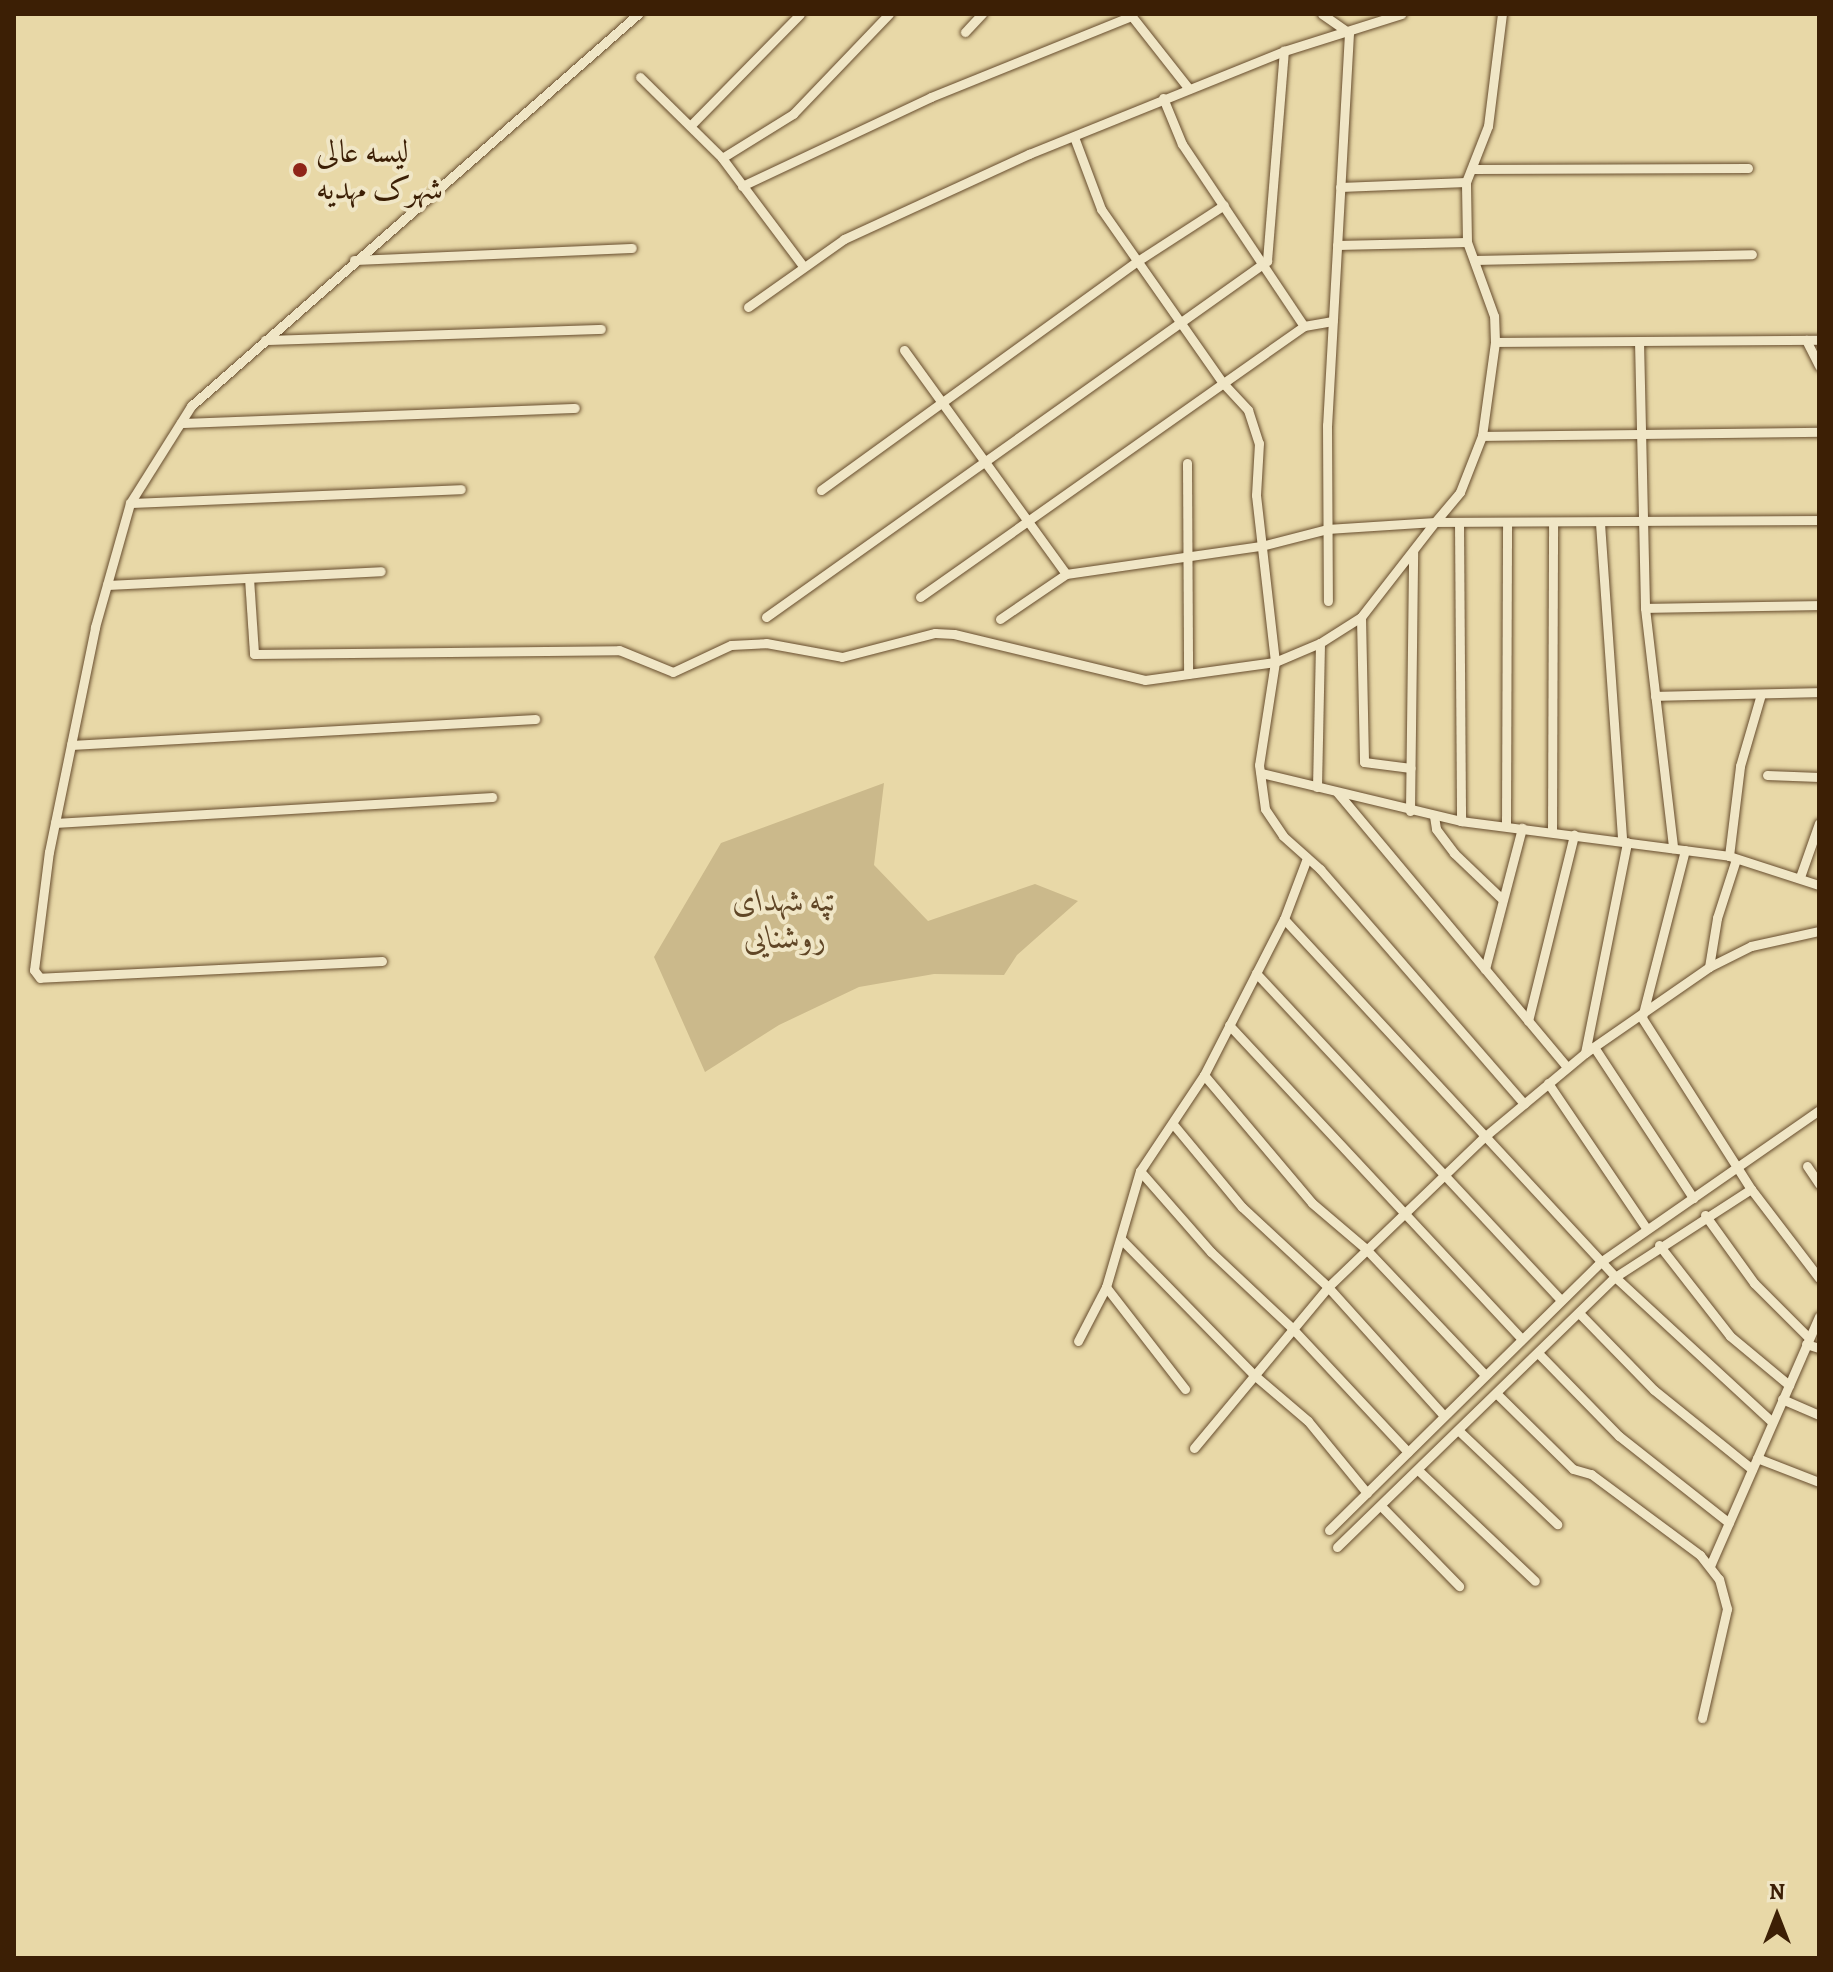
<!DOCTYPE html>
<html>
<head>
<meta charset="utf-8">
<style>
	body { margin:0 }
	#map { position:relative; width:1833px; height:1972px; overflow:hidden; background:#e8d8a7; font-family:Alegreya,Amiri,serif }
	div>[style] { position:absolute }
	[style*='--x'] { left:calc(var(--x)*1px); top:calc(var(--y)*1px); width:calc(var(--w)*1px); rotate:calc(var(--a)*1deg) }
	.green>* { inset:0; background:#cbb98b }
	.roads { filter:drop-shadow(0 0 2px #674d2e) drop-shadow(0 0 2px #674d2e) }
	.street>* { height:9px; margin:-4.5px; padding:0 4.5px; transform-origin:4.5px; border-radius:4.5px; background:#f0e6c6 }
	.dots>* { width:22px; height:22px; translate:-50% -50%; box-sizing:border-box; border:4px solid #f0e6c6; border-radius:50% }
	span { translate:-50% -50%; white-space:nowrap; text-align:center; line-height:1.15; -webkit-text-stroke:8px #f0e6c6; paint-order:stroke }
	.poi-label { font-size:32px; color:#3c1f05 }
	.left { translate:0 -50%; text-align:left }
	.park-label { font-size:32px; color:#604626; font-style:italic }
	.frame { position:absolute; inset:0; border:16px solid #3c1f05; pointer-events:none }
	.north { position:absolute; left:1737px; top:1876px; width:80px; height:80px; -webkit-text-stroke:6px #f0e6c6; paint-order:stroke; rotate:0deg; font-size:22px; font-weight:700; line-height:32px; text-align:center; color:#3c1f05 }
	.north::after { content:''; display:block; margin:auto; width:28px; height:36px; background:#3c1f05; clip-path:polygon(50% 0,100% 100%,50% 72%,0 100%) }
</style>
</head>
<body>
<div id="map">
	<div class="green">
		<div style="clip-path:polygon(884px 783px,874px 865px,928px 921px,1035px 884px,1078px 901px,1017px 955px,1004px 975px,934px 974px,859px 987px,779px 1025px,705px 1072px,654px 957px,721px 843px)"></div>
	</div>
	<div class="roads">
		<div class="street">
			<div style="--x:1130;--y:14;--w:95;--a:51.8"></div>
			<div style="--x:1322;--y:14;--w:33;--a:35"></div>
			<div style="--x:1349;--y:33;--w:393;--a:93.2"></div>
			<div style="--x:1327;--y:425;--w:176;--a:89.7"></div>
			<div style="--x:965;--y:32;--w:25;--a:-47"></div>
			<div style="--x:640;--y:77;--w:115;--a:44.6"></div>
			<div style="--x:722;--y:158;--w:135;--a:53.1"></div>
			<div style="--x:1163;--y:98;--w:50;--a:67.6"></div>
			<div style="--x:1182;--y:144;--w:219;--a:56.2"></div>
			<div style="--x:692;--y:124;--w:154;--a:-45.5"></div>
			<div style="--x:1074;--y:137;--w:77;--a:69.4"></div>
			<div style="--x:1101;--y:209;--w:213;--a:55"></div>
			<div style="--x:1223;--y:383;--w:37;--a:47"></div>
			<div style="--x:1248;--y:410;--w:35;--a:72"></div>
			<div style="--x:1259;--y:443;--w:52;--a:93.3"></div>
			<div style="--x:1256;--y:495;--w:168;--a:83.5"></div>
			<div style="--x:1275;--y:662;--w:104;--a:98.8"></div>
			<div style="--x:1259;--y:765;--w:44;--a:82.2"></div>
			<div style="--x:1265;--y:809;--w:32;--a:56"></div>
			<div style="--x:1283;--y:836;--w:50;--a:41.7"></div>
			<div style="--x:1320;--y:869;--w:311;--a:49"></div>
			<div style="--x:722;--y:158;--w:84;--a:-31.8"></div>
			<div style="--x:793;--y:114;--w:139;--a:-46.2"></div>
			<div style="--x:1473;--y:169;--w:275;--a:-0.2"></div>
			<div style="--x:742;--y:186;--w:209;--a:-25.2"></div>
			<div style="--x:931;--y:97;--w:216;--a:-22"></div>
			<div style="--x:1340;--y:187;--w:126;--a:-2.3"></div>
			<div style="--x:1337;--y:245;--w:130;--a:-1.3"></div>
			<div style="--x:354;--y:260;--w:278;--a:-2.5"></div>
			<div style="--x:1474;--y:260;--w:278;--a:-1.2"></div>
			<div style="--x:748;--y:307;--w:118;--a:-35.3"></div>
			<div style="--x:844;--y:239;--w:204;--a:-24.7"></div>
			<div style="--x:1029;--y:154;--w:275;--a:-22"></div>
			<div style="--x:1284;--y:51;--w:123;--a:-17.5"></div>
			<div style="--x:265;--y:340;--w:336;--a:-1.9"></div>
			<div style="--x:1806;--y:340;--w:29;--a:63"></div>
			<div style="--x:1639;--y:341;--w:267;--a:88.7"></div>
			<div style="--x:1645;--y:608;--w:242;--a:83.3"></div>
			<div style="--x:1495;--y:342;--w:324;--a:-0.4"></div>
			<div style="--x:904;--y:350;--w:276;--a:54.1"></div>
			<div style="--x:181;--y:423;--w:394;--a:-2.2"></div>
			<div style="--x:1482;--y:436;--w:337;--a:-0.7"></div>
			<div style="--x:1187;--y:463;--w:211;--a:89.7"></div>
			<div style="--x:821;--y:490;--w:392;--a:-35.9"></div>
			<div style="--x:1139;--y:260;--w:101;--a:-32.9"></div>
			<div style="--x:130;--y:503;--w:331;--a:-2.4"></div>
			<div style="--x:1459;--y:523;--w:298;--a:89.6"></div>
			<div style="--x:1600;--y:523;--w:319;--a:86"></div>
			<div style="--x:249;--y:578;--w:76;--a:86.2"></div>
			<div style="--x:254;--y:654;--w:365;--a:-0.6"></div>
			<div style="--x:619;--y:650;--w:58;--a:22.2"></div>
			<div style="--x:673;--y:672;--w:64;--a:-25"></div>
			<div style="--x:731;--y:645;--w:35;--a:-3"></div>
			<div style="--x:766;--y:643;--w:77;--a:10.4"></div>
			<div style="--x:842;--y:657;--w:96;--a:-14.5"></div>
			<div style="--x:935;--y:633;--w:19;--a:3"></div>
			<div style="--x:954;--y:634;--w:196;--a:13.5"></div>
			<div style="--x:1145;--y:680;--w:131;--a:-7.9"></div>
			<div style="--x:1275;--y:662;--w:49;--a:-22.9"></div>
			<div style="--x:1320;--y:643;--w:49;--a:-32.4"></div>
			<div style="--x:1361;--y:617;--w:120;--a:-52.1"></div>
			<div style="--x:1435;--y:522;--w:384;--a:-0.3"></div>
			<div style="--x:107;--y:585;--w:274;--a:-2.9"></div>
			<div style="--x:920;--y:597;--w:470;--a:-35.2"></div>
			<div style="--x:1304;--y:326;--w:29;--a:-10"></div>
			<div style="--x:1645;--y:608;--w:174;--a:-1"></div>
			<div style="--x:766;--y:617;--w:615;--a:-35.4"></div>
			<div style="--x:1267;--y:261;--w:211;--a:-85.4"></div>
			<div style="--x:1361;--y:617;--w:145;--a:88.8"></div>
			<div style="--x:1364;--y:762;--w:47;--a:7.3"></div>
			<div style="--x:1000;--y:619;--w:80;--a:-34.3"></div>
			<div style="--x:1066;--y:574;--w:197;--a:-8.2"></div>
			<div style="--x:1261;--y:546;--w:68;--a:-14.4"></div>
			<div style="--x:1327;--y:529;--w:108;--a:-3.7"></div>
			<div style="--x:1435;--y:522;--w:39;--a:-50"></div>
			<div style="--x:1460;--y:492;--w:60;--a:-68.6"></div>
			<div style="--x:1482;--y:436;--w:95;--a:-82.1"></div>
			<div style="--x:1495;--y:342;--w:26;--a:-92"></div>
			<div style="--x:1494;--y:316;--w:79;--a:-110"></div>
			<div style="--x:1467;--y:242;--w:60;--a:-91"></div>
			<div style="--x:1466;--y:182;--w:60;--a:-68.6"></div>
			<div style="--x:1488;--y:126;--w:113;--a:-82.9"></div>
			<div style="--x:1655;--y:696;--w:164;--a:-1.4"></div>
			<div style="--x:71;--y:745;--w:465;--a:-3.2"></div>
			<div style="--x:1261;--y:773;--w:206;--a:13.5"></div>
			<div style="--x:1461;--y:821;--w:270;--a:7.4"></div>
			<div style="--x:1729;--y:856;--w:95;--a:17.9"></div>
			<div style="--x:1767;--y:775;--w:52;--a:2.2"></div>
			<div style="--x:1317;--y:787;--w:144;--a:-88.8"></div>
			<div style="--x:1337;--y:792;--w:359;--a:50.1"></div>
			<div style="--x:1410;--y:811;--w:260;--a:-89.3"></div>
			<div style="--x:1434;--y:816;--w:13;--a:81"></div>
			<div style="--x:1436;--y:829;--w:30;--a:53"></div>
			<div style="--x:1454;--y:853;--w:66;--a:43.8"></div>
			<div style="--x:55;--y:823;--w:438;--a:-3.4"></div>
			<div style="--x:1506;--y:826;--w:303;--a:-89.8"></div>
			<div style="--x:1552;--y:832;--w:309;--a:-89.8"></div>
			<div style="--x:1685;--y:850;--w:173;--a:104.4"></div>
			<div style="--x:1642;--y:1018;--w:203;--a:57.5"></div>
			<div style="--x:1751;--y:1189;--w:112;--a:52.6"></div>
			<div style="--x:1729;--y:856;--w:91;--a:-83"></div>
			<div style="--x:1740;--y:766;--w:75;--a:-73.7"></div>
			<div style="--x:1800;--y:877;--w:57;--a:-70.6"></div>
			<div style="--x:1284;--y:919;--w:488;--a:47.2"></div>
			<div style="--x:1615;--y:1277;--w:214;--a:42.7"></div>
			<div style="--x:382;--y:961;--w:342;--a:177.2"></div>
			<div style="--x:40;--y:978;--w:10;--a:-127"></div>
			<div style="--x:34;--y:970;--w:119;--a:-82.8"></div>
			<div style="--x:49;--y:852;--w:230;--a:-78.4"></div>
			<div style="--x:95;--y:627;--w:129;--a:-74.2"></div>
			<div style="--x:130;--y:503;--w:115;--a:-57.8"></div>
			<div style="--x:191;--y:406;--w:595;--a:-41.25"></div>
			<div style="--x:1709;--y:967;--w:50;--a:-80.7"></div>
			<div style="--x:1717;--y:918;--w:62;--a:-72.1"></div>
			<div style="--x:1485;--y:969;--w:146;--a:-75.3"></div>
			<div style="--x:1256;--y:973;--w:447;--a:47"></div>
			<div style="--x:1528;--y:1021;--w:192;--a:-76.1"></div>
			<div style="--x:1229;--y:1025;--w:429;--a:47"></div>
			<div style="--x:1594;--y:1047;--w:181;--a:56.7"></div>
			<div style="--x:1585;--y:1053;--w:215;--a:-78.7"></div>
			<div style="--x:1204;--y:1075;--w:167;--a:49.8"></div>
			<div style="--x:1312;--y:1203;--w:71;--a:40.4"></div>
			<div style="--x:1366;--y:1249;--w:173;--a:46.6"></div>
			<div style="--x:1548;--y:1083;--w:175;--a:55.9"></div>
			<div style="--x:1173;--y:1124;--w:108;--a:50.3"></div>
			<div style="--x:1242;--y:1207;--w:117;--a:42.9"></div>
			<div style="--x:1328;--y:1287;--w:173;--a:48"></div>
			<div style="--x:1807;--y:1166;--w:22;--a:56"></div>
			<div style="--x:1140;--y:1171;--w:108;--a:48.8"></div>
			<div style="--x:1211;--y:1252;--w:110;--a:43.2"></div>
			<div style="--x:1291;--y:1327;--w:171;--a:46.9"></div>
			<div style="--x:1705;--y:1215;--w:84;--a:54.2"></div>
			<div style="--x:1754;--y:1283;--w:78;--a:45"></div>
			<div style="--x:1121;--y:1239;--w:189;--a:45.6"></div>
			<div style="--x:1253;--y:1374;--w:72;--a:40.5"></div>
			<div style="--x:1308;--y:1421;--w:93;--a:50.7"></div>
			<div style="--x:1659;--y:1245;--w:115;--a:52"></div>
			<div style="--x:1730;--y:1336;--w:77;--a:39.7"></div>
			<div style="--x:1106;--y:1287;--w:129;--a:52.2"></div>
			<div style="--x:1579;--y:1313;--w:107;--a:45.8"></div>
			<div style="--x:1654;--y:1390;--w:126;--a:38.9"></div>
			<div style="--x:1078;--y:1341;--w:61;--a:-62.6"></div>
			<div style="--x:1106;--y:1287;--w:121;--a:-73.7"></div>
			<div style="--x:1140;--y:1171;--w:115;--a:-56.3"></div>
			<div style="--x:1204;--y:1075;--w:175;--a:-62.9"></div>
			<div style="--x:1284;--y:919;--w:65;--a:-69.3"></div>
			<div style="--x:1806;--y:1344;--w:14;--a:17"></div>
			<div style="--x:1538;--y:1353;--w:116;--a:45.7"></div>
			<div style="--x:1619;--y:1436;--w:140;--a:38.3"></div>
			<div style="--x:1496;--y:1393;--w:108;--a:44.6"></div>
			<div style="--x:1573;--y:1469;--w:19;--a:16"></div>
			<div style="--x:1591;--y:1474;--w:136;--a:36.6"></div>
			<div style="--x:1700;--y:1555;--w:31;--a:52"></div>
			<div style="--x:1719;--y:1579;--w:31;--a:75"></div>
			<div style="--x:1727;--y:1609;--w:112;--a:102.9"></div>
			<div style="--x:1782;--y:1399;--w:40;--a:23.4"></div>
			<div style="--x:1458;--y:1430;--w:137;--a:43.5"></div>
			<div style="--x:1194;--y:1448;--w:209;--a:-50.2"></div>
			<div style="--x:1328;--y:1287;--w:215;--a:-43.9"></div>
			<div style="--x:1483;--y:1138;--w:133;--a:-39.8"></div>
			<div style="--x:1585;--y:1053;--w:151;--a:-34.7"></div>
			<div style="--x:1709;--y:967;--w:47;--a:-26.6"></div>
			<div style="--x:1751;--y:946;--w:70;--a:-12.4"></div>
			<div style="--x:1757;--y:1458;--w:66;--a:21.2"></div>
			<div style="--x:1418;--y:1470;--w:161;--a:43.5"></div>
			<div style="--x:1381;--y:1506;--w:112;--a:45.7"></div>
			<div style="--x:1329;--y:1530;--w:383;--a:-44.6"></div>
			<div style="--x:1602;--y:1261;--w:264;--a:-34.8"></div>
			<div style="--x:1337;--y:1547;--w:388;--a:-44.2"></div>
			<div style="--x:1615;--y:1277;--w:162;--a:-32.9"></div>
			<div style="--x:1710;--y:1566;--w:272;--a:-66.4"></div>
		</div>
	</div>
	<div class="dots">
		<div style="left:300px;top:170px;background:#8f2418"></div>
	</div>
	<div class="poi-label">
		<span class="left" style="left:316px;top:170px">لیسه عالی<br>شهرک مهدیه</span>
	</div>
	<div class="park-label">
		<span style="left:785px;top:919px">تپه شهدای<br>روشنایی</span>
	</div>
	<div class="frame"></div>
	<div class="north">N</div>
</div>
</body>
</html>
